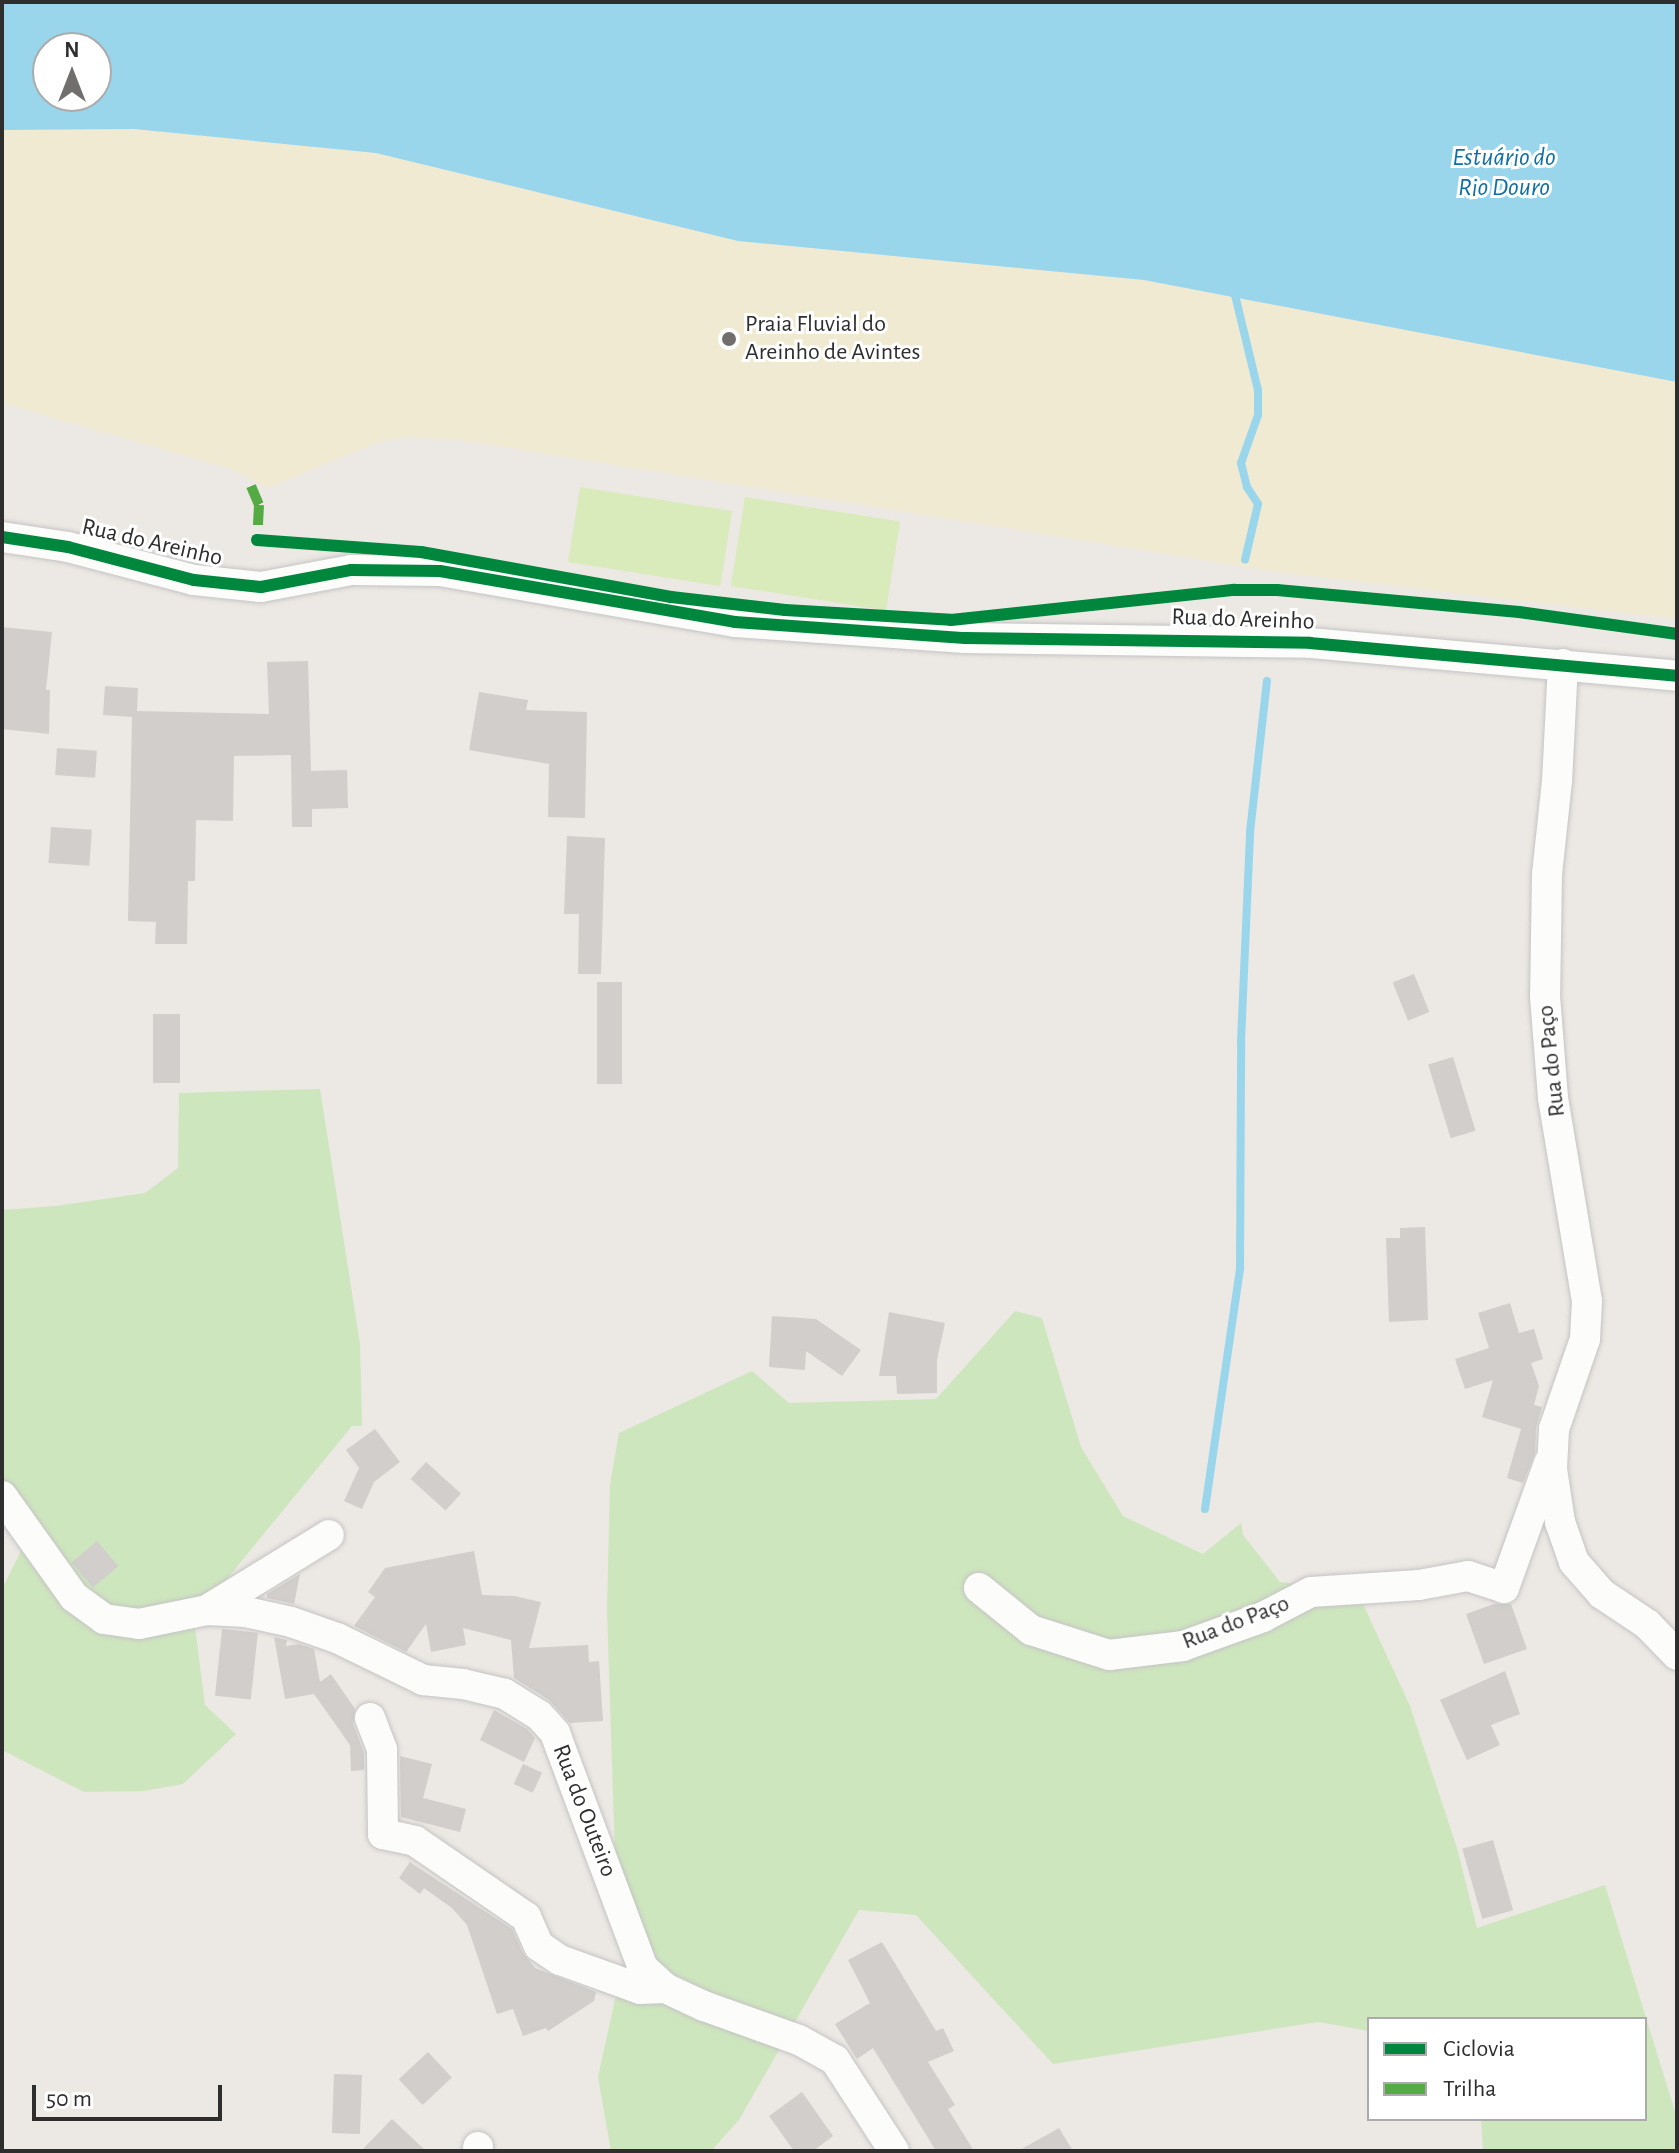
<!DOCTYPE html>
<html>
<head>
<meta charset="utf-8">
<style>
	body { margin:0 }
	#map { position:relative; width:1679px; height:2153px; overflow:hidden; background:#ece8e4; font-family:"Alegreya Sans",sans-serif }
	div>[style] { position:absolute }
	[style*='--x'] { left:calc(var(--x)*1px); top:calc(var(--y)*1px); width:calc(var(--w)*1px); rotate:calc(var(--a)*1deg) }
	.green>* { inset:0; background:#cee6be }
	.sand>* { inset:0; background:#f0ead3 }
	.pitch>* { inset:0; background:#d9eabb; transform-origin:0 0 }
	.water>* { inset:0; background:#99d6ec }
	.stream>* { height:8px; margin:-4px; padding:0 4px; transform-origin:4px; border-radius:4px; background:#99d6ec }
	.building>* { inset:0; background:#d1cecb; transform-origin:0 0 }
	.roads { filter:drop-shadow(0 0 2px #c5c4c5) drop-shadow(0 0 2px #c5c4c5) }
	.minor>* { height:30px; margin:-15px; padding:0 15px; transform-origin:15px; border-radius:15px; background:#fcfcfb }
	.quiet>* { height:10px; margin-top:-5px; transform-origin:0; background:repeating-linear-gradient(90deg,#54ab44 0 20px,transparent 0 30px) }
	.cycleway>* { height:12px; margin:-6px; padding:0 6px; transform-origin:6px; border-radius:6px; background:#00873e }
	.dots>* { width:22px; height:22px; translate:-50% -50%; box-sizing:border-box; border:4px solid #fff; border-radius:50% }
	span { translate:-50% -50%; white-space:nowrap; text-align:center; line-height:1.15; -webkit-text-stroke:6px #fff; paint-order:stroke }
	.poi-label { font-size:24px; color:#2e2e2e }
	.left { translate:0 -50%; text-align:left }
	.street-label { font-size:24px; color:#2e2e2e }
	.water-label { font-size:26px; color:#0d6fa3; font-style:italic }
	.frame { position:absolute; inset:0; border:4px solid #2e2e2e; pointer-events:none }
	.legend { position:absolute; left:1367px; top:2017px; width:280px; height:104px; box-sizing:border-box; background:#fff; border:2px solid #ababab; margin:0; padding:10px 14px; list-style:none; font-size:24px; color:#2e2e2e }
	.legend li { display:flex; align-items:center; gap:16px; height:40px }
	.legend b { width:40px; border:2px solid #ababab }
	.north { position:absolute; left:32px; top:32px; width:80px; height:80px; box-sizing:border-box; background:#fff; border:2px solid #ababab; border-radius:50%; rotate:0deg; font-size:22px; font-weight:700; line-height:32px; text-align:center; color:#2e2e2e }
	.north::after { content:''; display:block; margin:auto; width:28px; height:36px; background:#706f6e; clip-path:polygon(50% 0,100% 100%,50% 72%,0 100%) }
	.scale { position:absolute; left:32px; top:2085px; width:190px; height:36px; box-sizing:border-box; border:4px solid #2e2e2e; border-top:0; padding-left:10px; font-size:24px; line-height:28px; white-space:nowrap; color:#2e2e2e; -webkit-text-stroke:6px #fff; paint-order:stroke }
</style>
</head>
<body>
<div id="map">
	<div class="green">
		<div style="clip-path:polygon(320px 1089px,360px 1344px,362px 1426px,352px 1426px,222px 1585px,195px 1627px,205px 1705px,236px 1734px,183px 1784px,144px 1791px,84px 1792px,2px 1750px,2px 1589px,34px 1525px,2px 1482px,2px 1210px,56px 1206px,145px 1193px,178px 1168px,179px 1093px)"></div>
		<div style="clip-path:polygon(1015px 1311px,1042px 1318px,1081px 1447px,1123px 1516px,1203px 1554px,1241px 1523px,1243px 1535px,1280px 1582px,1358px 1593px,1410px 1706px,1457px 1848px,1477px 1928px,1605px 1885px,1677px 2118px,1677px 2151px,1483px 2151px,1481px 2119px,1645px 2119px,1645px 2019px,1369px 2019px,1369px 2031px,1318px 2022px,1053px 2064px,916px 1915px,859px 1910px,739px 2120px,711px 2151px,611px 2151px,598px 2077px,624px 1959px,616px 1888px,607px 1610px,610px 1484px,619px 1433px,752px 1371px,789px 1403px,936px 1399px)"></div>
	</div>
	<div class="sand">
		<div style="clip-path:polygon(134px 129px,376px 153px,738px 241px,1144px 280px,1677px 382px,1677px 619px,1285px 573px,460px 440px,409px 437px,379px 442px,268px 488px,231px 469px,2px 403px,2px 130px)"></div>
	</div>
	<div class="pitch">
		<div style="left:580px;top:487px;width:154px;height:76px;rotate:9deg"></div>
		<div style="left:745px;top:497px;width:157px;height:90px;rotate:9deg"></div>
	</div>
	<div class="water">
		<div style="clip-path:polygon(evenodd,2px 2px,1677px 2px,1677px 382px,1144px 280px,738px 241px,376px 153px,134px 129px,2px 130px,2px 2px,48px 48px,96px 48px,96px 96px,48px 96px,48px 48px)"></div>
	</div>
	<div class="stream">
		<div style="--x:1236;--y:285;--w:10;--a:96"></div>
		<div style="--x:1235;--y:295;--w:98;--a:76.4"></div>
		<div style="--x:1258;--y:390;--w:25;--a:90"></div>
		<div style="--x:1258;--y:415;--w:51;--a:109.5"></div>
		<div style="--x:1241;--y:463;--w:25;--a:76"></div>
		<div style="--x:1247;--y:487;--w:20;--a:57"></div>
		<div style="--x:1258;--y:504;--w:57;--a:103.1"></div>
		<div style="--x:1205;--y:1509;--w:244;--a:-81.7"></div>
		<div style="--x:1240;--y:1268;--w:227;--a:-89.7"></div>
		<div style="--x:1241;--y:1041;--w:209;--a:-87.5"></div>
		<div style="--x:1250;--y:832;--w:152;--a:-83.6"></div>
	</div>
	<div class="building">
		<div style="clip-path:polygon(2px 627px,52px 632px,46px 690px,50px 690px,49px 734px,2px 729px)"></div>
		<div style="clip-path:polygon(308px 661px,311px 771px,347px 770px,348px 808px,312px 809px,312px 827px,292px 827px,291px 755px,234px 756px,233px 821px,196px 820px,195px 881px,188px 881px,187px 944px,155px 944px,156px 922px,128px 921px,132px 717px,103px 715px,105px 686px,138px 688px,137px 711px,269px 714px,267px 662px)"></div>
		<div style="clip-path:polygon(479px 692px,528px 700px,526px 710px,587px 712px,585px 818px,548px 817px,549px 764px,469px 750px)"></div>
		<div style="left:57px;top:748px;width:40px;height:27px;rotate:4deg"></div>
		<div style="left:51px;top:827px;width:41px;height:36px;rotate:4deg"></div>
		<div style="clip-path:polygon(567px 836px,605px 838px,601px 974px,578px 974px,579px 914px,564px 914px)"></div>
		<div style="left:1414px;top:974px;width:41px;height:23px;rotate:68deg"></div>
		<div style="left:597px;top:982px;width:25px;height:102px"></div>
		<div style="left:153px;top:1014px;width:27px;height:69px"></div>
		<div style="left:1453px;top:1057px;width:77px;height:26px;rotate:73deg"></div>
		<div style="clip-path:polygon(1425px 1227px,1428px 1320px,1389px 1322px,1386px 1238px,1400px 1238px,1400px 1228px)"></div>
		<div style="clip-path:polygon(1510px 1303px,1519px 1333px,1534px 1329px,1543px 1359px,1531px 1363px,1539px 1386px,1534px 1405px,1542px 1407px,1536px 1428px,1535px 1453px,1523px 1483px,1507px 1478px,1521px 1429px,1482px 1417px,1493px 1380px,1465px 1389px,1455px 1359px,1489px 1348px,1478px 1313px)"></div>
		<div style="clip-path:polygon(889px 1312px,945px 1323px,937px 1360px,937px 1393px,897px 1394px,896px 1376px,879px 1376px)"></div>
		<div style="clip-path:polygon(772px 1316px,816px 1319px,861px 1350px,842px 1376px,806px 1351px,805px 1370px,769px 1367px)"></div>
		<div style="clip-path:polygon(375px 1429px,400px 1462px,374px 1482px,362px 1509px,344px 1501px,359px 1468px,346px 1450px)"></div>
		<div style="left:426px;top:1462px;width:47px;height:23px;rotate:42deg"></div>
		<div style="left:97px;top:1541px;width:33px;height:33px;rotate:50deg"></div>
		<div style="clip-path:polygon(474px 1551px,482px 1595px,514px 1596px,541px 1602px,529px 1648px,588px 1645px,589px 1662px,599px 1661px,603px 1721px,570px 1723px,549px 1700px,514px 1678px,511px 1640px,463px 1628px,466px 1645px,431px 1652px,426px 1624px,406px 1652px,354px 1626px,375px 1597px,368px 1592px,385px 1568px)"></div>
		<div style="clip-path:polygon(300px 1574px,294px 1604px,267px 1598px,267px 1594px)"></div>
		<div style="clip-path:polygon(1494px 1604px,1511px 1604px,1527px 1649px,1484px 1664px,1466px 1614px)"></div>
		<div style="left:222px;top:1629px;width:36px;height:67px;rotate:6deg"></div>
		<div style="clip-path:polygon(274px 1637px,287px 1640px,286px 1646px,299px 1644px,314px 1649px,320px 1682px,331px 1674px,355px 1709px,353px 1724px,364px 1753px,364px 1770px,351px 1771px,350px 1745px,314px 1694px,285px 1699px)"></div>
		<div style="clip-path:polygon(1505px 1671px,1520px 1714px,1491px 1725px,1500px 1745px,1467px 1760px,1440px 1700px)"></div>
		<div style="clip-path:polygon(494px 1710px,527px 1729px,535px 1738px,524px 1762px,480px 1740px)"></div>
		<div style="clip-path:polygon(400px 1756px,432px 1764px,423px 1798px,466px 1809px,460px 1832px,401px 1817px)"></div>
		<div style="left:523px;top:1764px;width:21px;height:22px;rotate:25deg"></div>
		<div style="left:1493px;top:1840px;width:73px;height:32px;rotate:74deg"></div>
		<div style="clip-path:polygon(402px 1857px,512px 1929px,523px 1953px,535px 1968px,596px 1992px,594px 2001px,548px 2031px,546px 2028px,523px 2036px,513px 2009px,497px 2014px,467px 1925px,452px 1908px,424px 1888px,420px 1894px,399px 1878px,410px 1862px)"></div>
		<div style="clip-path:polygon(882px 1942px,936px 2031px,943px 2028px,954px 2051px,928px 2062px,955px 2105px,948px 2109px,974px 2151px,936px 2151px,873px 2048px,857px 2059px,835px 2024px,870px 2003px,848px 1960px)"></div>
		<div style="left:428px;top:2052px;width:35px;height:40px;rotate:47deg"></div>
		<div style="left:334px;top:2074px;width:28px;height:59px;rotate:2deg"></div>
		<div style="clip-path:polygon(802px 2092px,833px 2136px,813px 2151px,794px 2151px,769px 2116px)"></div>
		<div style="clip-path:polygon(392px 2119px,426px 2151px,361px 2151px)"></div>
		<div style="clip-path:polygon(1059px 2128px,1073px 2151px,1018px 2151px)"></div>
	</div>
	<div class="roads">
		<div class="minor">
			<div style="--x:2;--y:537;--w:67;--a:8.6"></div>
			<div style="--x:68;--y:547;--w:130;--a:14.7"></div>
			<div style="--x:194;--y:580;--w:67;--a:6"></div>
			<div style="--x:261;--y:587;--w:92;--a:-10.7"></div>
			<div style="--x:351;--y:570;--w:89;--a:0.6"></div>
			<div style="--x:440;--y:571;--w:299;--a:9.8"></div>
			<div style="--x:735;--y:622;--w:231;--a:4"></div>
			<div style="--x:965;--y:638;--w:345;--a:0.8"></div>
			<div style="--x:1310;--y:643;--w:368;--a:5.1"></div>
			<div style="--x:1563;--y:664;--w:117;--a:92.9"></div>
			<div style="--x:1557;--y:781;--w:94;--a:96.1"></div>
			<div style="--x:1547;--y:874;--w:122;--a:90.9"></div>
			<div style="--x:1545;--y:996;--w:102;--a:85.5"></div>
			<div style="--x:1553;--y:1098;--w:206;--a:80.5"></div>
			<div style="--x:1587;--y:1301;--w:38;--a:93"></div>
			<div style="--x:1585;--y:1339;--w:95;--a:109"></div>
			<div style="--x:1554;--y:1429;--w:40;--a:92.9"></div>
			<div style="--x:1552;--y:1469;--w:54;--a:81.4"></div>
			<div style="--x:1560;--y:1522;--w:42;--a:70.7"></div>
			<div style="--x:1574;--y:1562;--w:43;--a:48.8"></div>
			<div style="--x:1602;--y:1594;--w:54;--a:33.7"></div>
			<div style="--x:1647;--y:1624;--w:43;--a:45.9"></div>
			<div style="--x:2;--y:1496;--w:124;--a:54.5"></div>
			<div style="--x:74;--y:1597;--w:37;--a:36"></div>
			<div style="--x:104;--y:1619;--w:35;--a:8"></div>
			<div style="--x:139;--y:1624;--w:69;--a:-11.6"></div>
			<div style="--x:207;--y:1610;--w:39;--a:3"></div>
			<div style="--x:246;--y:1612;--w:46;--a:12.5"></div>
			<div style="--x:291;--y:1622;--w:49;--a:19.2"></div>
			<div style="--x:337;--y:1638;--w:96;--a:26"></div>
			<div style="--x:423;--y:1680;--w:40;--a:5.7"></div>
			<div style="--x:463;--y:1684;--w:43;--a:13.4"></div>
			<div style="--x:505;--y:1694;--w:40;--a:32"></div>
			<div style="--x:539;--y:1715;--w:24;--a:48"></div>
			<div style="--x:555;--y:1733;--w:251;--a:69.5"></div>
			<div style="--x:643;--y:1968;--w:30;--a:42"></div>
			<div style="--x:665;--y:1988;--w:43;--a:24.8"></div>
			<div style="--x:704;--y:2006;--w:101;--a:19.7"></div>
			<div style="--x:799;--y:2040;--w:41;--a:29.1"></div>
			<div style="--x:835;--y:2060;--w:108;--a:57"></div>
			<div style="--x:979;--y:1588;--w:67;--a:38.9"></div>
			<div style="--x:1031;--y:1630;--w:82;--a:17.8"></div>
			<div style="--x:1109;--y:1655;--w:75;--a:-6.9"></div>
			<div style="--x:1183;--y:1646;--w:85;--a:-19.9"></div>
			<div style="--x:1263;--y:1617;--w:54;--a:-27.5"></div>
			<div style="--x:1311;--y:1592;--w:108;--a:-3.7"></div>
			<div style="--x:1419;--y:1585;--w:50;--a:-10.4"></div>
			<div style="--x:1468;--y:1576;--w:38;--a:18"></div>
			<div style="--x:1504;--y:1588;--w:133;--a:-70.2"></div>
			<div style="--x:207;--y:1610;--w:143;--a:-31.6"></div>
			<div style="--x:370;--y:1718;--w:34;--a:69"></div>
			<div style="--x:382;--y:1750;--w:84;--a:89.3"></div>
			<div style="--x:383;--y:1834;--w:33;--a:12"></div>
			<div style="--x:415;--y:1841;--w:135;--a:34.4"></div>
			<div style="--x:526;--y:1917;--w:32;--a:66"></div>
			<div style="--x:539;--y:1946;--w:25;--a:34"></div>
			<div style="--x:560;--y:1960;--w:85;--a:19.9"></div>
			<div style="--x:640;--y:1989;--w:25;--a:-2"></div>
			<div style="--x:478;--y:2147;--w:4;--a:90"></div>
		</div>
	</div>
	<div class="quiet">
		<div style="--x:251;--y:486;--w:21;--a:67"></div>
		<div style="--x:259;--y:505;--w:35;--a:93"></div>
	</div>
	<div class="cycleway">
		<div style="--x:2;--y:537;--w:67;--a:8.6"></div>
		<div style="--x:68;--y:547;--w:130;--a:14.7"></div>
		<div style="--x:194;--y:580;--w:67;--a:6"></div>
		<div style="--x:261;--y:587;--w:92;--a:-10.7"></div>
		<div style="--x:351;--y:570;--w:89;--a:0.6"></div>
		<div style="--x:440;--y:571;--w:299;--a:9.8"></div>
		<div style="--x:735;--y:622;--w:231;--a:4"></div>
		<div style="--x:965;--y:638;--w:345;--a:0.8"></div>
		<div style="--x:1310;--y:643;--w:368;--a:5.1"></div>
		<div style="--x:257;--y:540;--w:164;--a:4.2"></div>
		<div style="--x:421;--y:552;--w:254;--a:10.2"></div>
		<div style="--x:671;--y:597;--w:115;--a:6.5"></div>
		<div style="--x:785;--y:610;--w:166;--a:3.4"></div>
		<div style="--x:951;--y:620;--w:285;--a:-6.1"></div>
		<div style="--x:1234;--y:590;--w:43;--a:0"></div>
		<div style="--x:1277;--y:590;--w:243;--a:5.2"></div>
		<div style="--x:1519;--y:612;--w:160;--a:7.9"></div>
	</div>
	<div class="dots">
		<div style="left:729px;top:339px;background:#706f6e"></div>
	</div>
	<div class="poi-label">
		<span class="left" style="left:745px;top:339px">Praia Fluvial do<br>Areinho de Avintes</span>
	</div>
	<div class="street-label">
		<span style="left:152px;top:543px;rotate:13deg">Rua do Areinho</span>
		<span style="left:1243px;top:620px;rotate:2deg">Rua do Areinho</span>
		<span style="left:1552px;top:1061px;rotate:-96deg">Rua do Paço</span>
		<span style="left:1236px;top:1623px;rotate:-21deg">Rua do Paço</span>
		<span style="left:584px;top:1811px;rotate:69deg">Rua do Outeiro</span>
	</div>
	<div class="water-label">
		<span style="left:1504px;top:173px">Estuário do<br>Rio Douro</span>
	</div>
	<div class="frame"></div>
	<ul class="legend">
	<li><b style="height:10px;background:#00873e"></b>Ciclovia</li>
	<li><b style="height:10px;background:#54ab44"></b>Trilha</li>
	</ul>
	<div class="north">N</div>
	<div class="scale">50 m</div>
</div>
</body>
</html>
